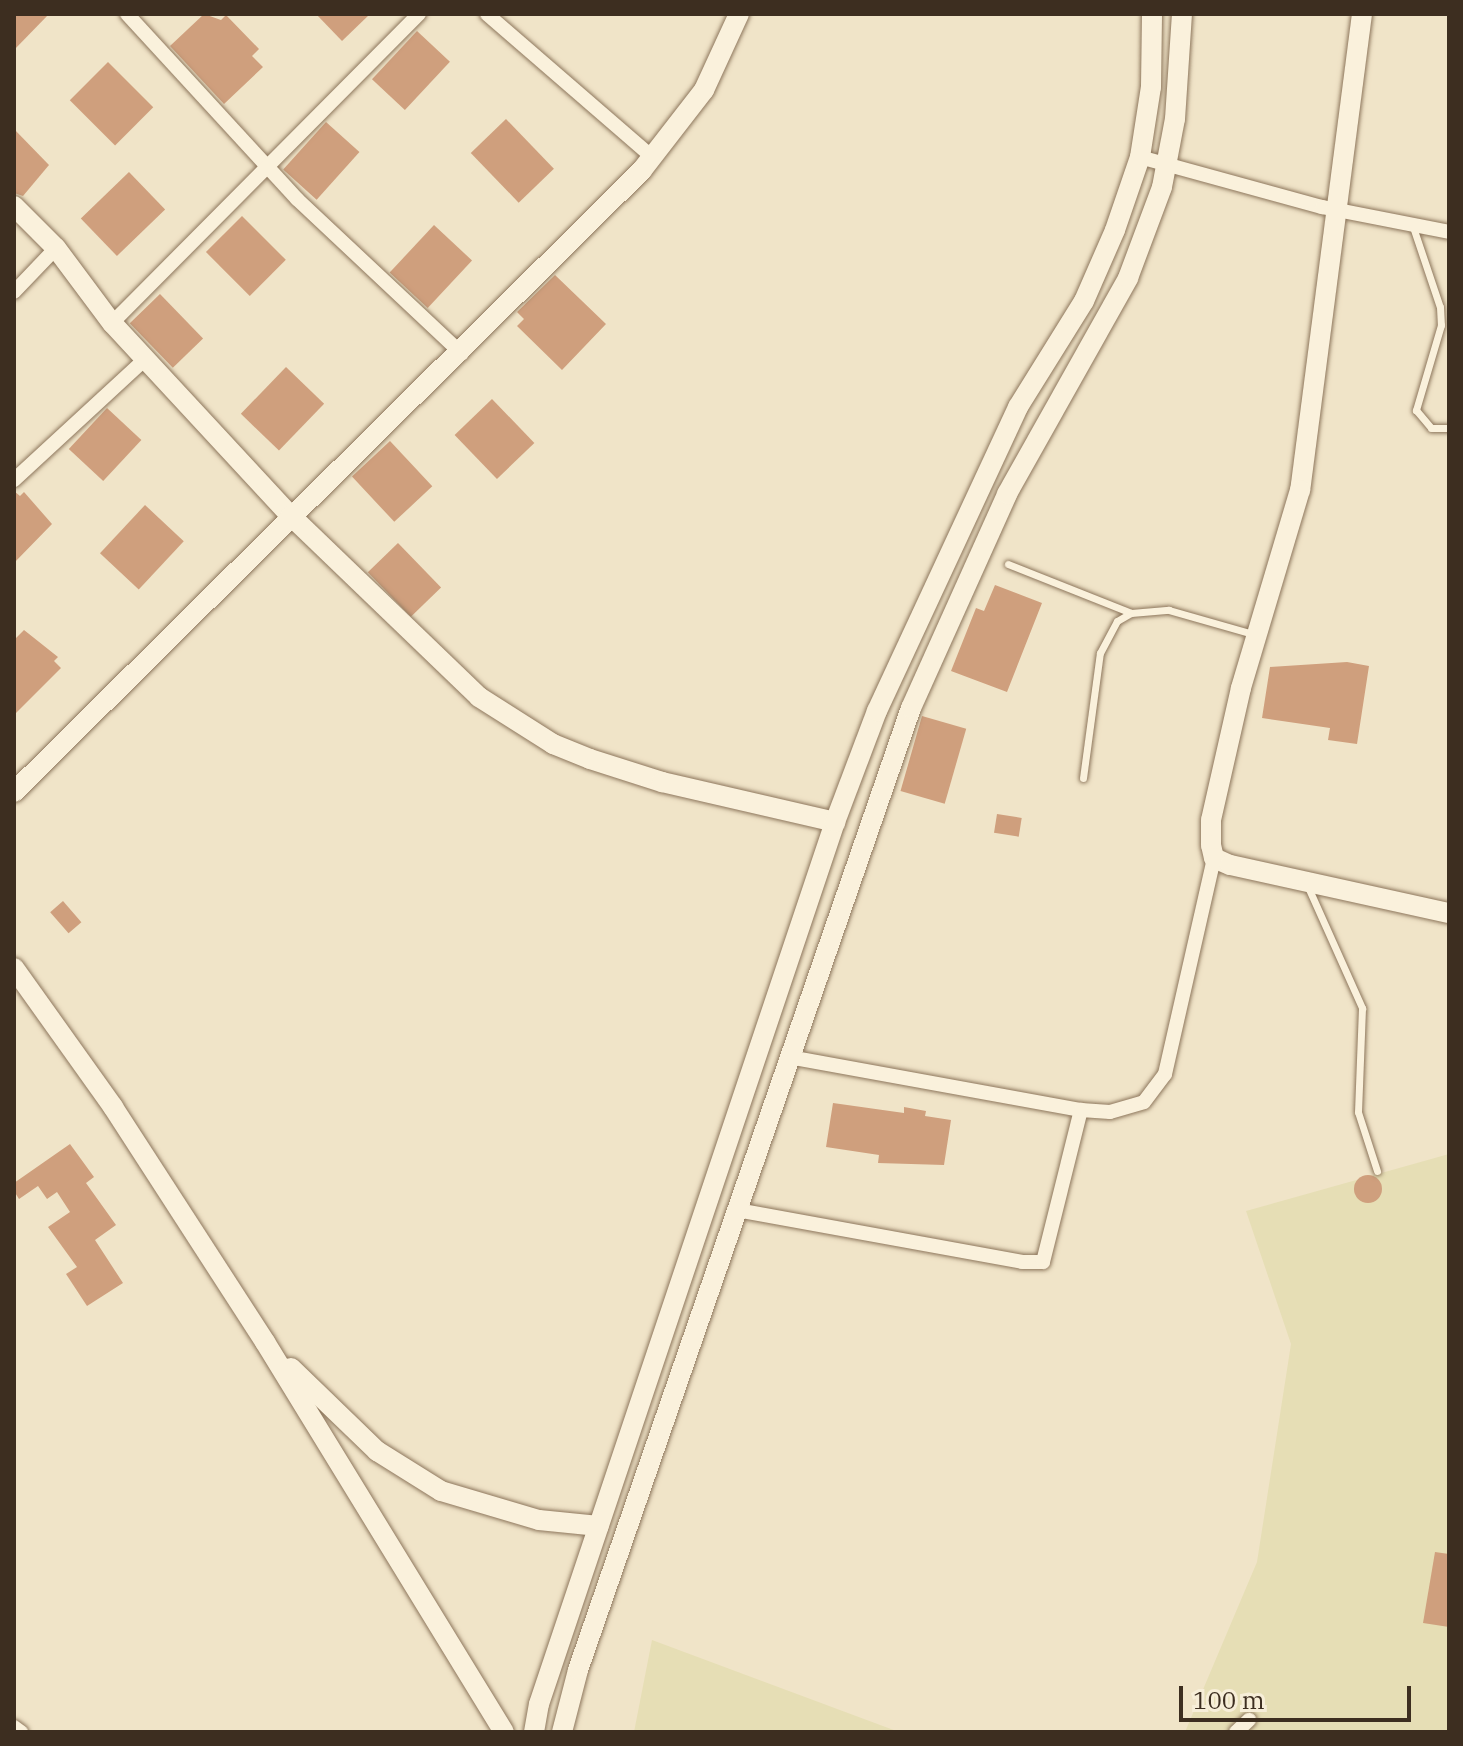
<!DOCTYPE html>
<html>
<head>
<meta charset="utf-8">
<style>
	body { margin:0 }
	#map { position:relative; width:1463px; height:1746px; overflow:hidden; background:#f0e4c8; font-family:"IBM Plex Serif",serif }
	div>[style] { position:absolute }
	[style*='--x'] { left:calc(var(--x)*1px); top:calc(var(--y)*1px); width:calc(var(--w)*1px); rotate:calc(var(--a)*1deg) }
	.farmland>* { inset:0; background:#e6deb5 }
	.building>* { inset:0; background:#cf9f7d; transform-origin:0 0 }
	.round { border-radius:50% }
	.roads { filter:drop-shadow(0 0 2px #8d765c) drop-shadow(0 0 2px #8d765c) }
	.lane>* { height:7px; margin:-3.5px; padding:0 3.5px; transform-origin:3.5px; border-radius:3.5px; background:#faf1dc }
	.street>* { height:14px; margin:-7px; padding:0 7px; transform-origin:7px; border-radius:7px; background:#faf1dc }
	.secondary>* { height:20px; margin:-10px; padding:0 10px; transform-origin:10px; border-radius:10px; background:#faf1dc }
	span { translate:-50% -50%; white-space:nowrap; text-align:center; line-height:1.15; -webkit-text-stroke:6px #f7eed8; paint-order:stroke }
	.frame { position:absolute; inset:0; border:16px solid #3d2e20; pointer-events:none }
	.scale { position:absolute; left:1179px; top:1686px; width:232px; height:36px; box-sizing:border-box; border:4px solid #3d2e20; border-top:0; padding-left:10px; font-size:24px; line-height:28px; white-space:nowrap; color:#3d2e20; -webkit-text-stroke:6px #f7eed8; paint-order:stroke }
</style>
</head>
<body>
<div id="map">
	<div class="farmland">
		<div style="clip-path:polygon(1449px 1154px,1449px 1732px,1185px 1732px,1257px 1562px,1291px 1344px,1246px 1211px)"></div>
		<div style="clip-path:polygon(652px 1640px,899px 1732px,634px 1732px)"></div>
	</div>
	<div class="building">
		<div style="clip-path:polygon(14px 14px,49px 14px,14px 50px)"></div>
		<div style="clip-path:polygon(204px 14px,221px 20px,226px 15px,259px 49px,252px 56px,263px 67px,224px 104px,170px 46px)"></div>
		<div style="clip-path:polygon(316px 14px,370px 14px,342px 41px)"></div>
		<div style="left:417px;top:31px;width:45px;height:66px;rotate:43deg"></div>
		<div style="left:108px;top:62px;width:64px;height:54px;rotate:45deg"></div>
		<div style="left:506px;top:119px;width:69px;height:49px;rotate:46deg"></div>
		<div style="left:326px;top:122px;width:45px;height:64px;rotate:42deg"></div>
		<div style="clip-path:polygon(14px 129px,49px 165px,23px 196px,14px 193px)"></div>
		<div style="left:129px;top:172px;width:52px;height:67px;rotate:46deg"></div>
		<div style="left:242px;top:216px;width:62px;height:51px;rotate:45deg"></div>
		<div style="left:434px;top:225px;width:52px;height:65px;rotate:43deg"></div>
		<div style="clip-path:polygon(555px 275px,606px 324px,562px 370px,517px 326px,524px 319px,517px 312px)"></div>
		<div style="left:160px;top:294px;width:62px;height:42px;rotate:46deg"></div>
		<div style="left:286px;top:367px;width:53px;height:65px;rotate:44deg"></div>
		<div style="left:492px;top:399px;width:61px;height:52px;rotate:46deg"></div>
		<div style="left:107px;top:408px;width:47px;height:56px;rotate:43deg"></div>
		<div style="left:390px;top:441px;width:62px;height:52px;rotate:47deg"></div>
		<div style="clip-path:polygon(14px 491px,20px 496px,24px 492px,52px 524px,14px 563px)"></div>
		<div style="left:145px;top:505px;width:53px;height:66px;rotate:43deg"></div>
		<div style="left:398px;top:543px;width:62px;height:42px;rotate:46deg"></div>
		<div style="clip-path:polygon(995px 585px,1042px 603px,1007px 692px,951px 671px,976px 608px,984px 611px)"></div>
		<div style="clip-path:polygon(24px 630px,58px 657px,54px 661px,61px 668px,14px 715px,14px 640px)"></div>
		<div style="clip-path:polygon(1347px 662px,1369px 666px,1357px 744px,1328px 740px,1330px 728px,1262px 718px,1270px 667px)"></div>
		<div style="left:922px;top:716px;width:46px;height:78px;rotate:16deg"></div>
		<div style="left:997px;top:814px;width:25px;height:19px;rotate:9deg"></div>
		<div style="left:63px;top:901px;width:28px;height:17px;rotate:49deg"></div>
		<div style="clip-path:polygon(833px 1103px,904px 1113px,904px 1107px,926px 1111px,925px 1116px,951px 1120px,944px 1165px,878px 1163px,879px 1155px,826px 1147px)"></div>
		<div style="clip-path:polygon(70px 1144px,94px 1177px,86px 1183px,116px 1225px,95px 1240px,123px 1283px,87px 1306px,66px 1274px,77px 1267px,48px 1227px,70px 1212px,57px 1192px,47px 1199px,38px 1186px,19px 1199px,14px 1191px,14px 1183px)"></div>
		<div class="round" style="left:1354px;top:1175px;width:28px;height:28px"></div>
		<div style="clip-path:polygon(1435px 1552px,1449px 1554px,1449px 1627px,1423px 1623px)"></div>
	</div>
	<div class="roads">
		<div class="lane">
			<div style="--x:1413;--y:227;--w:84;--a:71.4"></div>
			<div style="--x:1440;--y:307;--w:18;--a:87"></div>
			<div style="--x:1441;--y:325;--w:89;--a:106.4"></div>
			<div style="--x:1416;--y:410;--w:23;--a:50"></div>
			<div style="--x:1431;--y:428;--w:18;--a:0"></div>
			<div style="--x:1008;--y:564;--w:132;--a:21.7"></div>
			<div style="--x:1083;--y:778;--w:126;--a:-82.3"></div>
			<div style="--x:1100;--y:653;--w:36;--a:-62"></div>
			<div style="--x:1117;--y:621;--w:16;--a:-30"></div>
			<div style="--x:1131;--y:613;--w:38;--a:-5"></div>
			<div style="--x:1169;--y:610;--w:87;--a:15.9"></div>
			<div style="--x:1308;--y:887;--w:133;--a:65.9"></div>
			<div style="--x:1362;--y:1008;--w:104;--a:92.2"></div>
			<div style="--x:1358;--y:1112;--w:62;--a:72.1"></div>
		</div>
		<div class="street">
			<div style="--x:127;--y:14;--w:251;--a:47.4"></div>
			<div style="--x:297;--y:199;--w:226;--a:43.2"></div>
			<div style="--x:487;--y:14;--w:218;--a:40.9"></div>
			<div style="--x:1140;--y:157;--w:189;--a:15.4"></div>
			<div style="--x:1322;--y:207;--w:129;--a:11.1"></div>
			<div style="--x:14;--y:292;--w:61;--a:-46.3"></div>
			<div style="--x:112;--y:323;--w:436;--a:-45.2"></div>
			<div style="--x:14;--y:480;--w:178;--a:-42.7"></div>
			<div style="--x:789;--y:1057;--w:297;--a:10.3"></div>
			<div style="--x:1081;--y:1110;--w:29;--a:4"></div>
			<div style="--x:1110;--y:1112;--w:35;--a:-16"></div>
			<div style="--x:1144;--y:1102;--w:35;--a:-53"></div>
			<div style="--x:1165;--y:1074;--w:221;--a:-77.2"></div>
			<div style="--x:737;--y:1210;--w:290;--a:10.3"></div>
			<div style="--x:1022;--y:1262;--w:21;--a:0"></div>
			<div style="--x:1043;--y:1262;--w:157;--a:-76"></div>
			<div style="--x:14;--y:1727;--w:9;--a:36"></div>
			<div style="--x:1236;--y:1732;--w:18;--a:-43"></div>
		</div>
		<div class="secondary">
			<div style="--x:1362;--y:14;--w:480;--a:97.4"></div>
			<div style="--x:1300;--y:490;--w:207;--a:106.6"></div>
			<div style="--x:1241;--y:688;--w:135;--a:102.8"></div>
			<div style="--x:1211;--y:820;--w:25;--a:90"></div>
			<div style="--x:1211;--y:845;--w:13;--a:77"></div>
			<div style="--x:1214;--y:858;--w:17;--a:24"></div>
			<div style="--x:1230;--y:865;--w:224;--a:12.4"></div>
			<div style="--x:14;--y:206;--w:59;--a:45"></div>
			<div style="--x:56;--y:248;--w:94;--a:53.3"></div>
			<div style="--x:112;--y:323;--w:263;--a:47.2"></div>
			<div style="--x:291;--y:516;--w:261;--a:43.9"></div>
			<div style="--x:479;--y:697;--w:88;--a:32.4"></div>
			<div style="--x:553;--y:744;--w:40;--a:22"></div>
			<div style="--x:590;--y:759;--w:76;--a:17.7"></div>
			<div style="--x:662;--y:782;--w:178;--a:13"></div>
			<div style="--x:14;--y:792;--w:884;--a:-44.72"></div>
			<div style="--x:642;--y:170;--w:101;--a:-52.2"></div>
			<div style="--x:704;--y:90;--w:84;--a:-65.3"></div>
			<div style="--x:14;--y:968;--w:171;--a:54.5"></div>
			<div style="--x:113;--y:1107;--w:280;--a:57.1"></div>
			<div style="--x:265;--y:1342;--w:457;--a:58.5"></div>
			<div style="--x:291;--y:1368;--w:120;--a:44"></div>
			<div style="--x:377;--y:1451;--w:75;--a:32"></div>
			<div style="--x:441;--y:1491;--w:102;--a:16.5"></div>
			<div style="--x:539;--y:1520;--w:60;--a:5.7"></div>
			<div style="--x:534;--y:1732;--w:28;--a:-80"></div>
			<div style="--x:539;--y:1704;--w:930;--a:-71.45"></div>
			<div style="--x:835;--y:822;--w:119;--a:-69.3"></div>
			<div style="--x:877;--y:711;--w:335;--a:-65.1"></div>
			<div style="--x:1018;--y:407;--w:125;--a:-58.1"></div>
			<div style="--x:1084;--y:301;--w:77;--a:-66.4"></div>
			<div style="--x:1115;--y:230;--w:77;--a:-71.1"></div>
			<div style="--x:1140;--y:157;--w:71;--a:-81.1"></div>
			<div style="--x:1151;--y:87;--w:73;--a:-89.2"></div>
			<div style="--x:562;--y:1732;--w:64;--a:-75.5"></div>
			<div style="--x:578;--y:1670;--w:1018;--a:-70.91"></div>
			<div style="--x:911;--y:708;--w:235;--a:-65.8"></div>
			<div style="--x:1007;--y:494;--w:248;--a:-60.7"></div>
			<div style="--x:1128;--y:278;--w:97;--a:-69.5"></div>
			<div style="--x:1162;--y:187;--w:69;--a:-79.2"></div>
			<div style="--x:1175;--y:119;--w:105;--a:-86.2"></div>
		</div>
	</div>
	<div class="frame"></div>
	<div class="scale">100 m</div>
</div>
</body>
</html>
